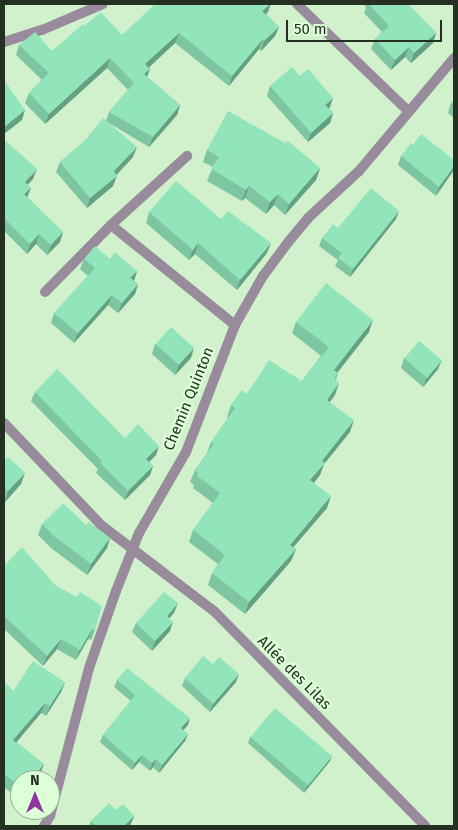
<!DOCTYPE html>
<html>
<head>
<meta charset="utf-8">
<style>
	body { margin:0 }
	#map { position:relative; width:458px; height:830px; overflow:hidden; background:#d0f1cb; font-family:"Fira Sans",sans-serif }
	div>[style] { position:absolute }
	[style*='--x'] { left:calc(var(--x)*1px); top:calc(var(--y)*1px); width:calc(var(--w)*1px); rotate:calc(var(--a)*1deg) }
	.street>* { height:10px; margin:-5px; padding:0 5px; transform-origin:5px; border-radius:5px; background:#988b9b }
	.wall>* { inset:0; background:#7ec5a1 }
	.shaded-wall>* { inset:0; background:#66a083 }
	.building>* { inset:0; background:#92e5bb; transform-origin:0 0 }
	span { translate:-50% -50%; white-space:nowrap; text-align:center; line-height:1.15; -webkit-text-stroke:4.5px #ddffd8; paint-order:stroke }
	.street-label { font-size:15px; color:#243122 }
	.frame { position:absolute; inset:0; border:5px solid #243122; pointer-events:none }
	.north { position:absolute; left:10px; top:770px; width:50px; height:50px; box-sizing:border-box; background:#ddffd8; border:1px solid #93ad8f; border-radius:50%; rotate:0deg; font-size:14px; font-weight:700; line-height:20px; text-align:center; color:#243122 }
	.north::after { content:''; display:block; margin:auto; width:18px; height:22px; background:#8f35a0; clip-path:polygon(50% 0,100% 100%,50% 72%,0 100%) }
	.scale { position:absolute; left:286px; top:20px; width:156px; height:22px; box-sizing:border-box; border:2px solid #243122; border-top:0; padding-left:6px; font-size:15px; line-height:18px; white-space:nowrap; color:#243122; -webkit-text-stroke:4px #ddffd8; paint-order:stroke }
</style>
</head>
<body>
<div id="map">
	<div class="street">
		<div style="--x:297;--y:4;--w:154;--a:43.9"></div>
		<div style="--x:4;--y:42;--w:40;--a:-18"></div>
		<div style="--x:42;--y:30;--w:66;--a:-23.1"></div>
		<div style="--x:111;--y:225;--w:159;--a:38.9"></div>
		<div style="--x:45;--y:292;--w:94;--a:-45.4"></div>
		<div style="--x:111;--y:225;--w:103;--a:-42.2"></div>
		<div style="--x:4;--y:423;--w:141;--a:46.4"></div>
		<div style="--x:101;--y:525;--w:143;--a:37.3"></div>
		<div style="--x:215;--y:612;--w:300;--a:45.5"></div>
		<div style="--x:44;--y:826;--w:12;--a:-59"></div>
		<div style="--x:50;--y:816;--w:153;--a:-75.2"></div>
		<div style="--x:89;--y:668;--w:82;--a:-70.7"></div>
		<div style="--x:116;--y:591;--w:62;--a:-68.4"></div>
		<div style="--x:139;--y:533;--w:94;--a:-59.9"></div>
		<div style="--x:186;--y:452;--w:136;--a:-68.9"></div>
		<div style="--x:235;--y:325;--w:56;--a:-60.3"></div>
		<div style="--x:263;--y:276;--w:44;--a:-53.4"></div>
		<div style="--x:289;--y:241;--w:30;--a:-50"></div>
		<div style="--x:308;--y:218;--w:69;--a:-42.7"></div>
		<div style="--x:359;--y:171;--w:148;--a:-49.9"></div>
	</div>
	<div class="wall">
		<div style="clip-path:polygon(363px 4px,408px 4px,436px 33px,433px 43px,411px 63px,405px 57px,391px 70px,371px 49px,375px 39px,382px 32px,364px 13px,366px 7px)"></div>
		<div style="clip-path:polygon(268px 12px,266px 14px,279px 27px,275px 36px,261px 51px,259px 49px,229px 86px,175px 43px,149px 67px,150px 69px,147px 77px,180px 105px,177px 115px,149px 147px,109px 123px,133px 157px,116px 175px,113px 186px,87px 208px,56px 172px,60px 162px,89px 137px,90px 134px,106px 121px,109px 112px,128px 90px,107px 68px,45px 124px,25px 103px,29px 93px,42px 80px,16px 55px,19px 45px,52px 51px,84px 26px,122px 35px)"></div>
		<div style="clip-path:polygon(270px 86px,330px 107px,329px 108px,333px 113px,330px 123px,308px 142px,267px 96px)"></div>
		<div style="clip-path:polygon(454px 99px,454px 118px,448px 113px,451px 103px)"></div>
		<div style="clip-path:polygon(4px 139px,33px 179px,27px 185px,31px 188px,27px 197px,63px 232px,60px 242px,47px 255px,36px 244px,27px 254px,4px 231px)"></div>
		<div style="clip-path:polygon(413px 145px,454px 160px,436px 196px,398px 165px,401px 156px)"></div>
		<div style="clip-path:polygon(207px 150px,320px 168px,316px 180px,285px 215px,274px 205px,266px 214px,245px 198px,242px 201px,207px 181px,213px 167px,203px 162px)"></div>
		<div style="clip-path:polygon(149px 212px,221px 219px,267px 253px,237px 290px,195px 254px,189px 260px,146px 223px)"></div>
		<div style="clip-path:polygon(396px 219px,350px 277px,335px 266px,338px 260px,319px 246px,322px 238px,338px 228px)"></div>
		<div style="clip-path:polygon(84px 259px,110px 259px,137px 271px,134px 281px,138px 284px,135px 294px,118px 313px,108px 305px,74px 343px,51px 323px,54px 313px,88px 276px,80px 269px)"></div>
		<div style="clip-path:polygon(296px 322px,369px 332px,337px 373px,338px 373px,336px 380px,335px 395px,329px 403px,350px 432px,324px 464px,320px 475px,314px 483px,327px 508px,293px 547px,296px 549px,291px 561px,245px 614px,208px 585px,212px 573px,218px 564px,189px 542px,193px 530px,213px 503px,193px 488px,194px 485px,190px 482px,195px 470px,207px 453px,211px 442px,228px 418px,227px 417px,231px 405px,247px 394px,302px 381px,321px 356px,292px 333px)"></div>
		<div style="clip-path:polygon(155px 344px,191px 358px,175px 375px,152px 354px)"></div>
		<div style="clip-path:polygon(404px 358px,438px 369px,423px 387px,401px 368px)"></div>
		<div style="clip-path:polygon(35px 392px,156px 455px,149px 462px,153px 466px,150px 475px,125px 500px,96px 473px,98px 469px,31px 401px)"></div>
		<div style="clip-path:polygon(4px 461px,21px 484px,5px 502px,4px 501px)"></div>
		<div style="clip-path:polygon(42px 524px,86px 525px,110px 538px,107px 548px,87px 575px,51px 548px,38px 535px)"></div>
		<div style="clip-path:polygon(4px 566px,55px 585px,95px 630px,91px 640px,88px 639px,76px 660px,57px 649px,43px 666px,4px 629px)"></div>
		<div style="clip-path:polygon(174px 613px,169px 618px,170px 631px,152px 651px,132px 632px,136px 623px)"></div>
		<div style="clip-path:polygon(213px 664px,236px 682px,210px 712px,182px 686px,185px 678px)"></div>
		<div style="clip-path:polygon(117px 680px,188px 725px,183px 730px,188px 734px,185px 741px,159px 773px,153px 767px,150px 771px,139px 762px,132px 770px,100px 742px,103px 735px,131px 701px,114px 687px)"></div>
		<div style="clip-path:polygon(4px 682px,13px 691px,65px 682px,61px 692px,46px 716px,41px 713px,16px 742px,44px 764px,40px 774px,20px 780px,20px 800px,4px 787px)"></div>
		<div style="clip-path:polygon(250px 737px,332px 756px,330px 761px,304px 793px,248px 743px)"></div>
		<div style="clip-path:polygon(116px 810px,134px 816px,130px 826px,89px 826px,91px 821px)"></div>
	</div>
	<div class="shaded-wall">
		<div style="clip-path:polygon(270px 4px,271px 4px,268px 12px,259px 21px,262px 11px)"></div>
		<div style="clip-path:polygon(279px 27px,275px 36px,261px 51px,264px 41px)"></div>
		<div style="clip-path:polygon(179px 33px,175px 43px,142px 74px,145px 64px)"></div>
		<div style="clip-path:polygon(436px 33px,433px 43px,411px 63px,414px 53px)"></div>
		<div style="clip-path:polygon(263px 39px,259px 49px,229px 86px,232px 76px)"></div>
		<div style="clip-path:polygon(409px 47px,405px 57px,391px 70px,395px 60px)"></div>
		<div style="clip-path:polygon(110px 58px,107px 68px,45px 124px,49px 114px)"></div>
		<div style="clip-path:polygon(150px 69px,146px 79px,144px 74px)"></div>
		<div style="clip-path:polygon(333px 98px,330px 107px,322px 114px,325px 105px)"></div>
		<div style="clip-path:polygon(180px 105px,177px 115px,149px 147px,153px 137px)"></div>
		<div style="clip-path:polygon(25px 110px,22px 120px,4px 134px,4px 127px)"></div>
		<div style="clip-path:polygon(333px 113px,330px 123px,308px 142px,311px 133px)"></div>
		<div style="clip-path:polygon(137px 147px,133px 157px,110px 182px,114px 171px)"></div>
		<div style="clip-path:polygon(454px 166px,454px 170px,436px 196px,439px 187px)"></div>
		<div style="clip-path:polygon(320px 168px,316px 180px,285px 215px,289px 204px)"></div>
		<div style="clip-path:polygon(37px 169px,33px 179px,21px 192px,25px 182px)"></div>
		<div style="clip-path:polygon(117px 176px,113px 186px,87px 208px,90px 198px)"></div>
		<div style="clip-path:polygon(249px 186px,245px 198px,242px 201px,246px 190px)"></div>
		<div style="clip-path:polygon(31px 188px,27px 198px,24px 194px)"></div>
		<div style="clip-path:polygon(278px 194px,274px 205px,266px 214px,270px 202px)"></div>
		<div style="clip-path:polygon(399px 211px,396px 219px,350px 277px,353px 269px)"></div>
		<div style="clip-path:polygon(63px 232px,60px 242px,47px 255px,51px 245px)"></div>
		<div style="clip-path:polygon(39px 234px,36px 244px,27px 254px,30px 244px)"></div>
		<div style="clip-path:polygon(198px 243px,195px 254px,189px 260px,193px 250px)"></div>
		<div style="clip-path:polygon(271px 243px,267px 253px,237px 290px,240px 280px)"></div>
		<div style="clip-path:polygon(137px 271px,134px 281px,130px 278px)"></div>
		<div style="clip-path:polygon(138px 284px,135px 294px,118px 313px,122px 303px)"></div>
		<div style="clip-path:polygon(112px 295px,108px 305px,74px 343px,78px 333px)"></div>
		<div style="clip-path:polygon(373px 320px,369px 332px,330px 382px,334px 370px)"></div>
		<div style="clip-path:polygon(194px 348px,191px 358px,175px 375px,179px 365px)"></div>
		<div style="clip-path:polygon(442px 360px,438px 369px,423px 387px,427px 377px)"></div>
		<div style="clip-path:polygon(339px 383px,335px 395px,322px 412px,327px 400px)"></div>
		<div style="clip-path:polygon(354px 420px,350px 432px,324px 464px,320px 475px,306px 492px,310px 480px,322px 461px)"></div>
		<div style="clip-path:polygon(159px 446px,156px 455px,143px 468px,146px 459px)"></div>
		<div style="clip-path:polygon(153px 466px,150px 475px,125px 500px,128px 491px)"></div>
		<div style="clip-path:polygon(25px 473px,21px 484px,5px 502px,8px 491px)"></div>
		<div style="clip-path:polygon(331px 496px,327px 508px,285px 557px,290px 545px)"></div>
		<div style="clip-path:polygon(110px 538px,107px 548px,87px 575px,91px 564px)"></div>
		<div style="clip-path:polygon(296px 549px,291px 561px,245px 614px,249px 602px)"></div>
		<div style="clip-path:polygon(178px 603px,174px 613px,163px 625px,167px 616px)"></div>
		<div style="clip-path:polygon(173px 622px,170px 631px,152px 651px,155px 641px)"></div>
		<div style="clip-path:polygon(92px 629px,88px 639px,76px 660px,80px 650px)"></div>
		<div style="clip-path:polygon(61px 639px,57px 649px,43px 666px,47px 656px)"></div>
		<div style="clip-path:polygon(239px 674px,236px 682px,210px 712px,213px 704px)"></div>
		<div style="clip-path:polygon(65px 682px,61px 692px,46px 716px,50px 706px)"></div>
		<div style="clip-path:polygon(45px 703px,41px 713px,10px 750px,13px 740px)"></div>
		<div style="clip-path:polygon(190px 718px,188px 725px,178px 736px,181px 728px)"></div>
		<div style="clip-path:polygon(188px 734px,185px 741px,159px 773px,162px 765px)"></div>
		<div style="clip-path:polygon(142px 755px,139px 762px,132px 770px,135px 763px)"></div>
		<div style="clip-path:polygon(332px 756px,330px 761px,304px 793px,306px 788px)"></div>
		<div style="clip-path:polygon(156px 759px,153px 767px,150px 771px,152px 763px)"></div>
		<div style="clip-path:polygon(44px 764px,40px 774px,36px 780px,31px 780px)"></div>
		<div style="clip-path:polygon(134px 816px,130px 826px,124px 826px)"></div>
	</div>
	<div class="building">
		<div style="clip-path:polygon(155px 4px,270px 4px,262px 11px,279px 27px,264px 41px,263px 39px,232px 76px,179px 33px,145px 64px,150px 69px,144px 74px,180px 105px,153px 137px,109px 112px,134px 83px,110px 58px,49px 114px,29px 93px,49px 73px,19px 45px,35px 32px,52px 51px,83px 24px,84px 26px,101px 12px,122px 35px)"></div>
		<div style="clip-path:polygon(369px 4px,408px 4px,436px 33px,414px 53px,409px 47px,395px 60px,375px 39px,389px 26px)"></div>
		<div style="clip-path:polygon(292px 67px,300px 76px,308px 69px,333px 98px,325px 105px,333px 113px,311px 133px,270px 86px)"></div>
		<div style="clip-path:polygon(4px 80px,25px 110px,4px 127px)"></div>
		<div style="clip-path:polygon(454px 99px,454px 105px,451px 103px)"></div>
		<div style="clip-path:polygon(228px 111px,285px 143px,288px 141px,320px 168px,289px 204px,278px 194px,270px 202px,249px 186px,246px 190px,211px 169px,219px 157px,207px 150px)"></div>
		<div style="clip-path:polygon(103px 118px,137px 147px,114px 171px,117px 176px,90px 198px,60px 162px,91px 135px,90px 134px)"></div>
		<div style="clip-path:polygon(421px 134px,454px 160px,454px 166px,439px 187px,401px 156px,411px 143px,413px 145px)"></div>
		<div style="clip-path:polygon(4px 139px,37px 169px,25px 182px,31px 188px,24px 194px,63px 232px,51px 245px,39px 234px,30px 244px,4px 218px)"></div>
		<div style="clip-path:polygon(176px 181px,221px 219px,228px 211px,271px 243px,240px 280px,198px 243px,193px 250px,149px 212px)"></div>
		<div style="clip-path:polygon(371px 188px,399px 211px,353px 269px,338px 258px,342px 253px,322px 238px,333px 224px,338px 228px)"></div>
		<div style="clip-path:polygon(95px 246px,110px 259px,115px 252px,137px 271px,130px 278px,138px 284px,122px 303px,112px 295px,78px 333px,54px 313px,95px 268px,84px 259px)"></div>
		<div style="clip-path:polygon(326px 283px,373px 320px,334px 370px,338px 373px,334px 378px,339px 383px,327px 400px,354px 420px,322px 461px,325px 463px,310px 480px,331px 496px,290px 545px,296px 549px,249px 602px,212px 573px,225px 555px,193px 530px,220px 493px,197px 476px,199px 474px,195px 470px,214px 444px,211px 442px,235px 408px,231px 405px,242px 390px,247px 394px,269px 360px,302px 381px,329px 347px,296px 322px)"></div>
		<div style="left:171px;top:327px;width:31px;height:23px;rotate:42deg"></div>
		<div style="left:419px;top:341px;width:30px;height:23px;rotate:40deg"></div>
		<div style="clip-path:polygon(57px 369px,125px 438px,138px 424px,159px 446px,146px 459px,153px 466px,128px 491px,100px 463px,102px 461px,35px 392px)"></div>
		<div style="clip-path:polygon(8px 457px,25px 473px,8px 491px,4px 487px,4px 461px)"></div>
		<div style="clip-path:polygon(63px 503px,86px 525px,89px 522px,110px 538px,91px 564px,55px 537px,42px 524px)"></div>
		<div style="clip-path:polygon(22px 547px,55px 585px,77px 597px,80px 592px,102px 606px,95px 630px,92px 629px,80px 650px,61px 639px,47px 656px,4px 616px,4px 566px)"></div>
		<div style="clip-path:polygon(164px 592px,178px 603px,167px 616px,173px 622px,155px 641px,136px 623px)"></div>
		<div style="clip-path:polygon(203px 656px,213px 664px,219px 657px,239px 674px,213px 704px,185px 678px)"></div>
		<div style="clip-path:polygon(33px 661px,65px 682px,50px 706px,45px 703px,13px 740px,44px 764px,31px 780px,20px 780px,20px 787px,4px 774px,4px 682px,13px 691px)"></div>
		<div style="clip-path:polygon(127px 668px,190px 718px,181px 728px,188px 734px,162px 765px,156px 759px,152px 763px,142px 755px,135px 763px,103px 735px,135px 695px,117px 680px)"></div>
		<div style="left:275px;top:708px;width:75px;height:38px;rotate:40deg"></div>
		<div style="clip-path:polygon(109px 803px,116px 810px,123px 804px,134px 816px,124px 826px,96px 826px,91px 821px)"></div>
	</div>
	<div class="street-label">
		<span style="left:189px;top:399px;rotate:-68deg">Chemin Quinton</span>
		<span style="left:294px;top:673px;rotate:45deg">Allée des Lilas</span>
	</div>
	<div class="frame"></div>
	<div class="north">N</div>
	<div class="scale">50 m</div>
</div>
</body>
</html>
